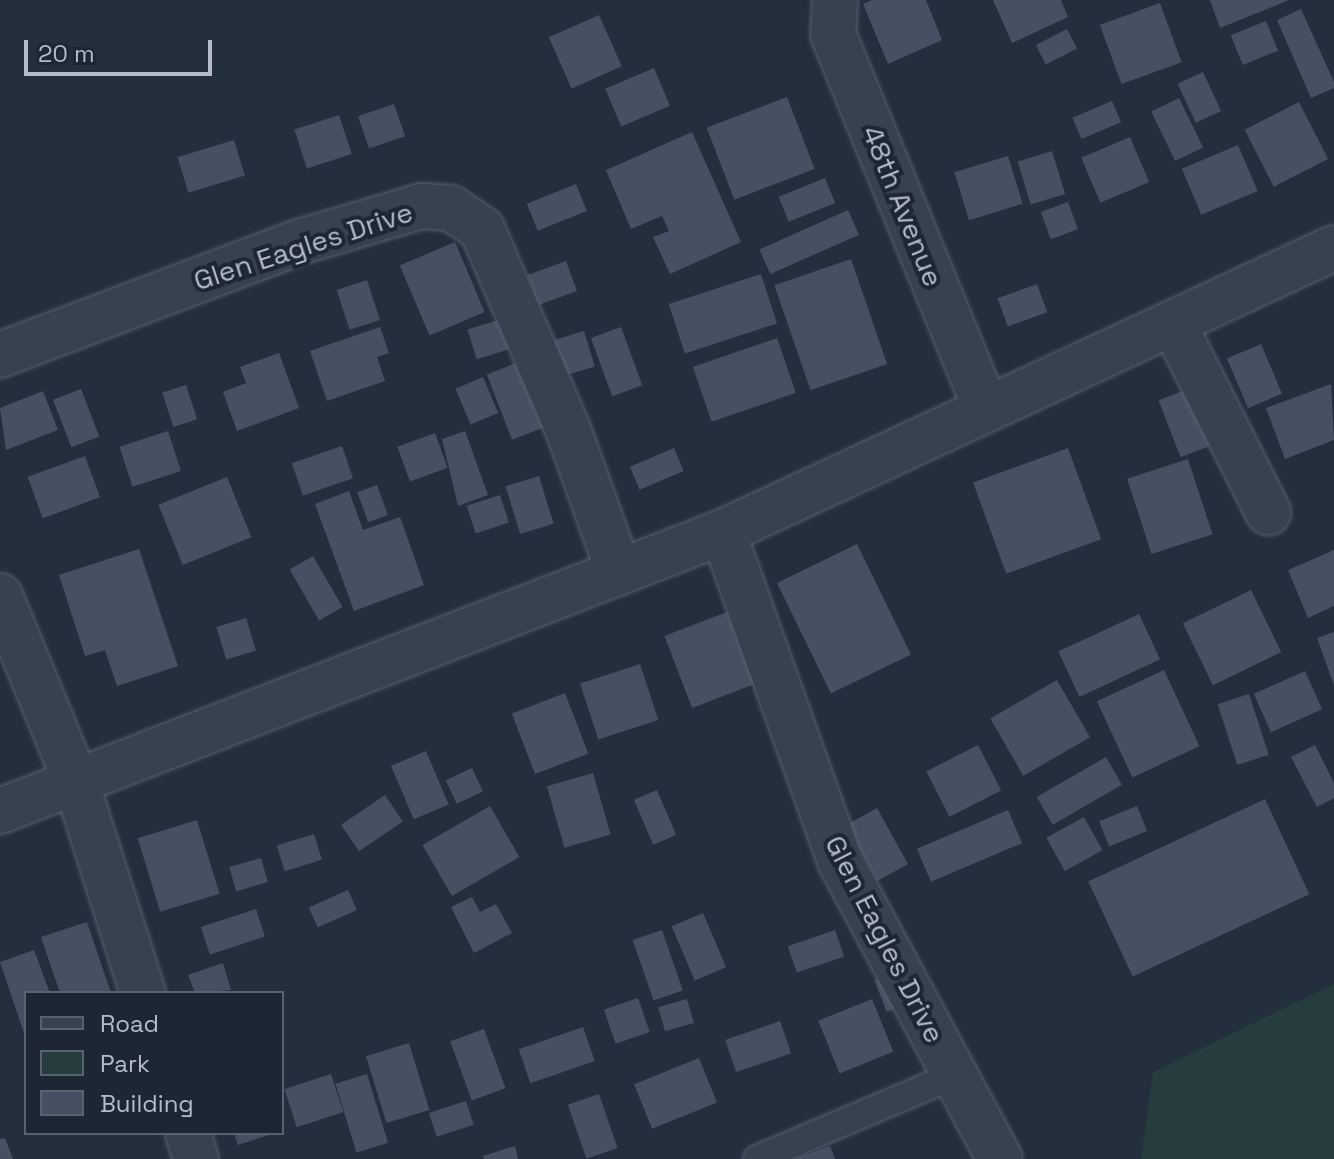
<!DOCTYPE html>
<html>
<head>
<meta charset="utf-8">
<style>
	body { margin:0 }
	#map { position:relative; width:1334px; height:1159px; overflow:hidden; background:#242f3e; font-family:"Space Grotesk",sans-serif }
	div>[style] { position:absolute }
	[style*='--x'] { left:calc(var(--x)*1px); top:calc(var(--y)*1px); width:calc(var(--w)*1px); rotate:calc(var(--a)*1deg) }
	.green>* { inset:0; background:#263c3f }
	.building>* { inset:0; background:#455162; transform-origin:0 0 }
	.roads { filter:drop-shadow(0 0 2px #565f6c) drop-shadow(0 0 2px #565f6c) }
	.lane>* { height:26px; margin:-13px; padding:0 13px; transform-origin:13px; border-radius:13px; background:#38414e }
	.street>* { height:44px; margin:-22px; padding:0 22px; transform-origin:22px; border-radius:22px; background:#38414e }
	span { translate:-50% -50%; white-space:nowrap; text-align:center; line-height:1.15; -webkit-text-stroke:8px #1d2633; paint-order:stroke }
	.street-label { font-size:28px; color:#b4bcc9 }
	.legend { position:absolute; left:24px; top:991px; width:260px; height:144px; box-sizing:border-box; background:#1d2633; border:2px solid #59626f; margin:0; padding:10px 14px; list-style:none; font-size:24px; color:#b4bcc9 }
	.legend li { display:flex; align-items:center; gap:16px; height:40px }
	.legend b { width:40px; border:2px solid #59626f }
	.scale { position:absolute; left:24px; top:40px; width:188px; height:36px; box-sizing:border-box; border:4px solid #b4bcc9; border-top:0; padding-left:10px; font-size:24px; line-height:28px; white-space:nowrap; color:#b4bcc9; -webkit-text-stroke:6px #1d2633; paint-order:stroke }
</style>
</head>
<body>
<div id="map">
	<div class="green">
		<div style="clip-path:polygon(1334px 984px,1334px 1159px,1141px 1159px,1153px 1072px)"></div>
	</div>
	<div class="building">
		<div style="clip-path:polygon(872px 0,926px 0,942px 40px,888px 64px,863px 4px)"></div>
		<div style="clip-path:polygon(993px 0,1061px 0,1068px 17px,1012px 43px)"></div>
		<div style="clip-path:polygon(1210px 0,1289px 0,1220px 28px)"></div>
		<div style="left:1160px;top:3px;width:63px;height:64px;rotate:70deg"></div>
		<div style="clip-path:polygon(1301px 9px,1334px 82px,1334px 88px,1311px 98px,1277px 20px)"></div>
		<div style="left:599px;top:15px;width:56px;height:55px;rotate:66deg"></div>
		<div style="left:1266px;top:21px;width:32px;height:38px;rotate:68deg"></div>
		<div style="left:1067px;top:29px;width:22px;height:35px;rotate:63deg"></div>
		<div style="left:654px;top:68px;width:41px;height:53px;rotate:67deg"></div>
		<div style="left:1203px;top:72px;width:43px;height:28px;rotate:65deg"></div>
		<div style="left:787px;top:97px;width:77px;height:86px;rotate:69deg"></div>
		<div style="left:1179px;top:98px;width:55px;height:31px;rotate:64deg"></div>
		<div style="left:1112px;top:101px;width:23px;height:43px;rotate:67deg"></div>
		<div style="left:1299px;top:102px;width:64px;height:61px;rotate:63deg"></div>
		<div style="left:394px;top:104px;width:34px;height:38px;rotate:71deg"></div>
		<div style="left:339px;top:115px;width:41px;height:47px;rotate:72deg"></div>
		<div style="clip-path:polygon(692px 132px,741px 242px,670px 274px,653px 237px,669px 231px,662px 216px,631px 229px,606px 170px)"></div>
		<div style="left:1130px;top:137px;width:49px;height:53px;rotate:67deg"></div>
		<div style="left:234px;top:140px;width:37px;height:59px;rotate:73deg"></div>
		<div style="left:1238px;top:145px;width:50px;height:61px;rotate:67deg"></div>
		<div style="left:1052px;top:151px;width:45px;height:36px;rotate:73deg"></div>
		<div style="left:1008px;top:156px;width:50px;height:56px;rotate:73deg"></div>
		<div style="left:825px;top:178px;width:27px;height:50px;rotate:68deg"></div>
		<div style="left:576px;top:184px;width:29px;height:53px;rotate:68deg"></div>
		<div style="left:1068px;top:202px;width:29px;height:29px;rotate:70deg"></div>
		<div style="left:848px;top:210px;width:27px;height:97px;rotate:66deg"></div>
		<div style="left:455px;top:242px;width:76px;height:60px;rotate:67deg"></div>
		<div style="left:851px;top:259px;width:111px;height:81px;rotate:71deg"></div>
		<div style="left:566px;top:261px;width:32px;height:41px;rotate:70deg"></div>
		<div style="left:761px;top:274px;width:52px;height:97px;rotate:72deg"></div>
		<div style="left:367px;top:280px;width:42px;height:32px;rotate:72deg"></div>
		<div style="left:1037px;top:284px;width:30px;height:42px;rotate:70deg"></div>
		<div style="left:502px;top:319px;width:31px;height:36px;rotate:73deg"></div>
		<div style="clip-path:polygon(380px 327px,389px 353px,377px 357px,385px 381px,327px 401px,310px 351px)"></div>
		<div style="left:621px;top:327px;width:62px;height:32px;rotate:70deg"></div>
		<div style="left:584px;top:331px;width:37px;height:38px;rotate:73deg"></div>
		<div style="left:777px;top:338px;width:58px;height:89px;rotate:71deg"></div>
		<div style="left:1261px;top:344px;width:54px;height:37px;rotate:67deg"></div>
		<div style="clip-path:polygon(279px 353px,299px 408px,237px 431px,223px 392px,246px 383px,240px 367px)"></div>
		<div style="left:527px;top:359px;width:70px;height:43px;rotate:69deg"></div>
		<div style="left:483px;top:377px;width:39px;height:30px;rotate:67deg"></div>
		<div style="clip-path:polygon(1331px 384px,1334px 440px,1285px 459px,1266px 408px)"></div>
		<div style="left:186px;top:385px;width:36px;height:25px;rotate:72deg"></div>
		<div style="left:1196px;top:386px;width:61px;height:40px;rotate:69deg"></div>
		<div style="left:81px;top:389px;width:51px;height:30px;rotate:69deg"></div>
		<div style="clip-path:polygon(43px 391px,58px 430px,6px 450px,0 408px)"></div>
		<div style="left:168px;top:431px;width:42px;height:51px;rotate:72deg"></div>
		<div style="clip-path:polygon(465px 431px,488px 495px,458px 506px,442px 439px)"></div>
		<div style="left:435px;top:433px;width:37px;height:40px;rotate:70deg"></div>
		<div style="left:342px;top:446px;width:34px;height:53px;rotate:71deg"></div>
		<div style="left:674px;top:448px;width:25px;height:48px;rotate:67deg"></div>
		<div style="left:1068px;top:448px;width:97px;height:101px;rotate:70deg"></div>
		<div style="left:85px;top:456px;width:44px;height:61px;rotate:70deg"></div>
		<div style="left:1188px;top:459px;width:79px;height:64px;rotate:72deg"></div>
		<div style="left:539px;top:476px;width:50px;height:35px;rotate:73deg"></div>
		<div style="left:227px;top:477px;width:65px;height:74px;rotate:68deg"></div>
		<div style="left:377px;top:485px;width:32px;height:21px;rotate:70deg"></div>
		<div style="clip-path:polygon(349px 491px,363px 530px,400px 517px,424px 585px,354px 611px,315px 504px)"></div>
		<div style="left:500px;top:495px;width:29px;height:35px;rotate:72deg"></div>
		<div style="left:857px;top:544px;width:123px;height:89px;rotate:64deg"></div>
		<div style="clip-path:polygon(139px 549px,178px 666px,117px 686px,105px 650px,85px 656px,59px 575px)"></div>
		<div style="clip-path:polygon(1334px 550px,1334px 606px,1308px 618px,1288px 570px)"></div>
		<div style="left:313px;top:556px;width:59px;height:27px;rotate:60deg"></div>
		<div style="left:1251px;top:590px;width:69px;height:76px;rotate:64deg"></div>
		<div style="left:727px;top:612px;width:77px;height:67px;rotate:69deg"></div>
		<div style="left:1139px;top:614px;width:50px;height:89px;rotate:65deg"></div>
		<div style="left:246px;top:618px;width:34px;height:31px;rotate:73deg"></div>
		<div style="clip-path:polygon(1334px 632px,1334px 685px,1317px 638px)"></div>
		<div style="left:640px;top:664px;width:59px;height:63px;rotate:72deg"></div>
		<div style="left:1164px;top:670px;width:84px;height:74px;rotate:65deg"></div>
		<div style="left:1305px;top:671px;width:42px;height:56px;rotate:66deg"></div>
		<div style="left:1057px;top:680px;width:66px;height:77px;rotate:60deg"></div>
		<div style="left:565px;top:693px;width:65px;height:57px;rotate:69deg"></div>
		<div style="left:1249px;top:694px;width:64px;height:33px;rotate:72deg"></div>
		<div style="left:978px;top:745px;width:51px;height:58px;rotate:63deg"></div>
		<div style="clip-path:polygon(1315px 745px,1334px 783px,1334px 798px,1317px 807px,1291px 757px)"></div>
		<div style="left:426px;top:751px;width:58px;height:38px;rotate:67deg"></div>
		<div style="left:1106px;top:757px;width:32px;height:80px;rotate:60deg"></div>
		<div style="left:472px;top:768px;width:26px;height:29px;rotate:65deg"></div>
		<div style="left:593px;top:773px;width:64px;height:48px;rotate:74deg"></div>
		<div style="left:657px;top:790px;width:49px;height:25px;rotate:67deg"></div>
		<div style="left:385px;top:795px;width:32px;height:53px;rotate:56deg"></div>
		<div style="left:1265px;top:799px;width:105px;height:195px;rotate:65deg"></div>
		<div style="left:490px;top:806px;width:59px;height:78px;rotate:60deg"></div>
		<div style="left:1137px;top:806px;width:27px;height:41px;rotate:68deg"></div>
		<div style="left:877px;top:808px;width:64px;height:35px;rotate:61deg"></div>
		<div style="left:1008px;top:810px;width:36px;height:99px;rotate:67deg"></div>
		<div style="left:1084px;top:817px;width:38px;height:43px;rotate:61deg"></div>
		<div style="left:197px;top:820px;width:77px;height:62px;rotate:73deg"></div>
		<div style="left:314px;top:834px;width:27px;height:39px;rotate:73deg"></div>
		<div style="left:261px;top:858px;width:25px;height:33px;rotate:74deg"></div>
		<div style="left:348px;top:890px;width:22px;height:43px;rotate:66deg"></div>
		<div style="clip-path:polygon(472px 897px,480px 912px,496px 904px,512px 933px,474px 953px,451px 907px)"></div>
		<div style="left:256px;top:909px;width:29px;height:58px;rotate:72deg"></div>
		<div style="left:703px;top:913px;width:59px;height:34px;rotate:67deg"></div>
		<div style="clip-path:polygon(87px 922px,111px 993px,60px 993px,41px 937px)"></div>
		<div style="left:662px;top:930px;width:64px;height:31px;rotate:71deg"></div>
		<div style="left:835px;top:930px;width:28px;height:50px;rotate:71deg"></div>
		<div style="clip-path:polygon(34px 950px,50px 993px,26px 993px,26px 1039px,0 962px)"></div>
		<div style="clip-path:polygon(223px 963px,231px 990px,195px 993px,188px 975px)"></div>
		<div style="left:896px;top:972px;width:34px;height:23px;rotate:69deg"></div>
		<div style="left:638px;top:998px;width:36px;height:36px;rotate:71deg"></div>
		<div style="left:687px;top:999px;width:25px;height:30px;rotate:74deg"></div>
		<div style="left:872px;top:999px;width:57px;height:58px;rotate:68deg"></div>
		<div style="left:780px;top:1021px;width:34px;height:58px;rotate:71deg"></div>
		<div style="left:583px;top:1027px;width:36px;height:68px;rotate:71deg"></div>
		<div style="left:484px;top:1029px;width:63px;height:36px;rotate:70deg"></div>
		<div style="left:409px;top:1043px;width:70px;height:45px;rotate:73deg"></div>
		<div style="left:699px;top:1058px;width:48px;height:70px;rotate:68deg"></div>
		<div style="left:331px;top:1074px;width:40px;height:49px;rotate:72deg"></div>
		<div style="left:367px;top:1074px;width:72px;height:33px;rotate:73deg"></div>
		<div style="left:599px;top:1094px;width:57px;height:33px;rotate:71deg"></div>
		<div style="left:466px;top:1101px;width:25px;height:39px;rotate:72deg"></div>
		<div style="clip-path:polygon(234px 1133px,272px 1133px,272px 1134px,238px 1145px)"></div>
		<div style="clip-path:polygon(5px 1138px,13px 1159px,0 1159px,0 1139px)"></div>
		<div style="clip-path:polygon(515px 1146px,518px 1159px,484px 1159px,483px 1156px)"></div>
		<div style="clip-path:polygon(830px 1146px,835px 1159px,794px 1159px)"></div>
	</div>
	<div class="roads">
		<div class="lane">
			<div style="--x:757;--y:1159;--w:215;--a:-23"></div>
		</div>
		<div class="street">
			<div style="--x:835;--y:0;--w:34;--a:93"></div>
			<div style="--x:833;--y:34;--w:405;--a:67.8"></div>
			<div style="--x:1173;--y:323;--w:212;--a:63.3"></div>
			<div style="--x:0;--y:355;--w:316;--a:-20.7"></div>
			<div style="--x:296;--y:243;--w:131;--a:-16.4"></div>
			<div style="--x:422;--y:206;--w:29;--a:4"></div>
			<div style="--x:451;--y:208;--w:37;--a:34"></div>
			<div style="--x:482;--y:229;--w:221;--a:66.8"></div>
			<div style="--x:569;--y:432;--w:149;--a:70.3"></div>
			<div style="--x:723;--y:532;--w:349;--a:70.4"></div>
			<div style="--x:840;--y:861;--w:338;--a:61.8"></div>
			<div style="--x:0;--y:596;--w:198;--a:67.7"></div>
			<div style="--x:75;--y:779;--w:225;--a:72.4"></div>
			<div style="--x:0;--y:811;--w:775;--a:-21.1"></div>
			<div style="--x:723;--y:532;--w:674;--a:-24.93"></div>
			<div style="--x:188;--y:1133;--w:27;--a:73"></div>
		</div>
	</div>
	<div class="street-label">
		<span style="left:903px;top:206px;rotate:68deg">48th Avenue</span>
		<span style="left:303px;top:246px;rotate:-18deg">Glen Eagles Drive</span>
		<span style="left:885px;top:939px;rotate:63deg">Glen Eagles Drive</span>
	</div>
	<ul class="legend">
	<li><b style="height:10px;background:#38414e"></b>Road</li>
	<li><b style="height:22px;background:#263c3f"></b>Park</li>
	<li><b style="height:22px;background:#455162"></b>Building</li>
	</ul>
	<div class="scale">20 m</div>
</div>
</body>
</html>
